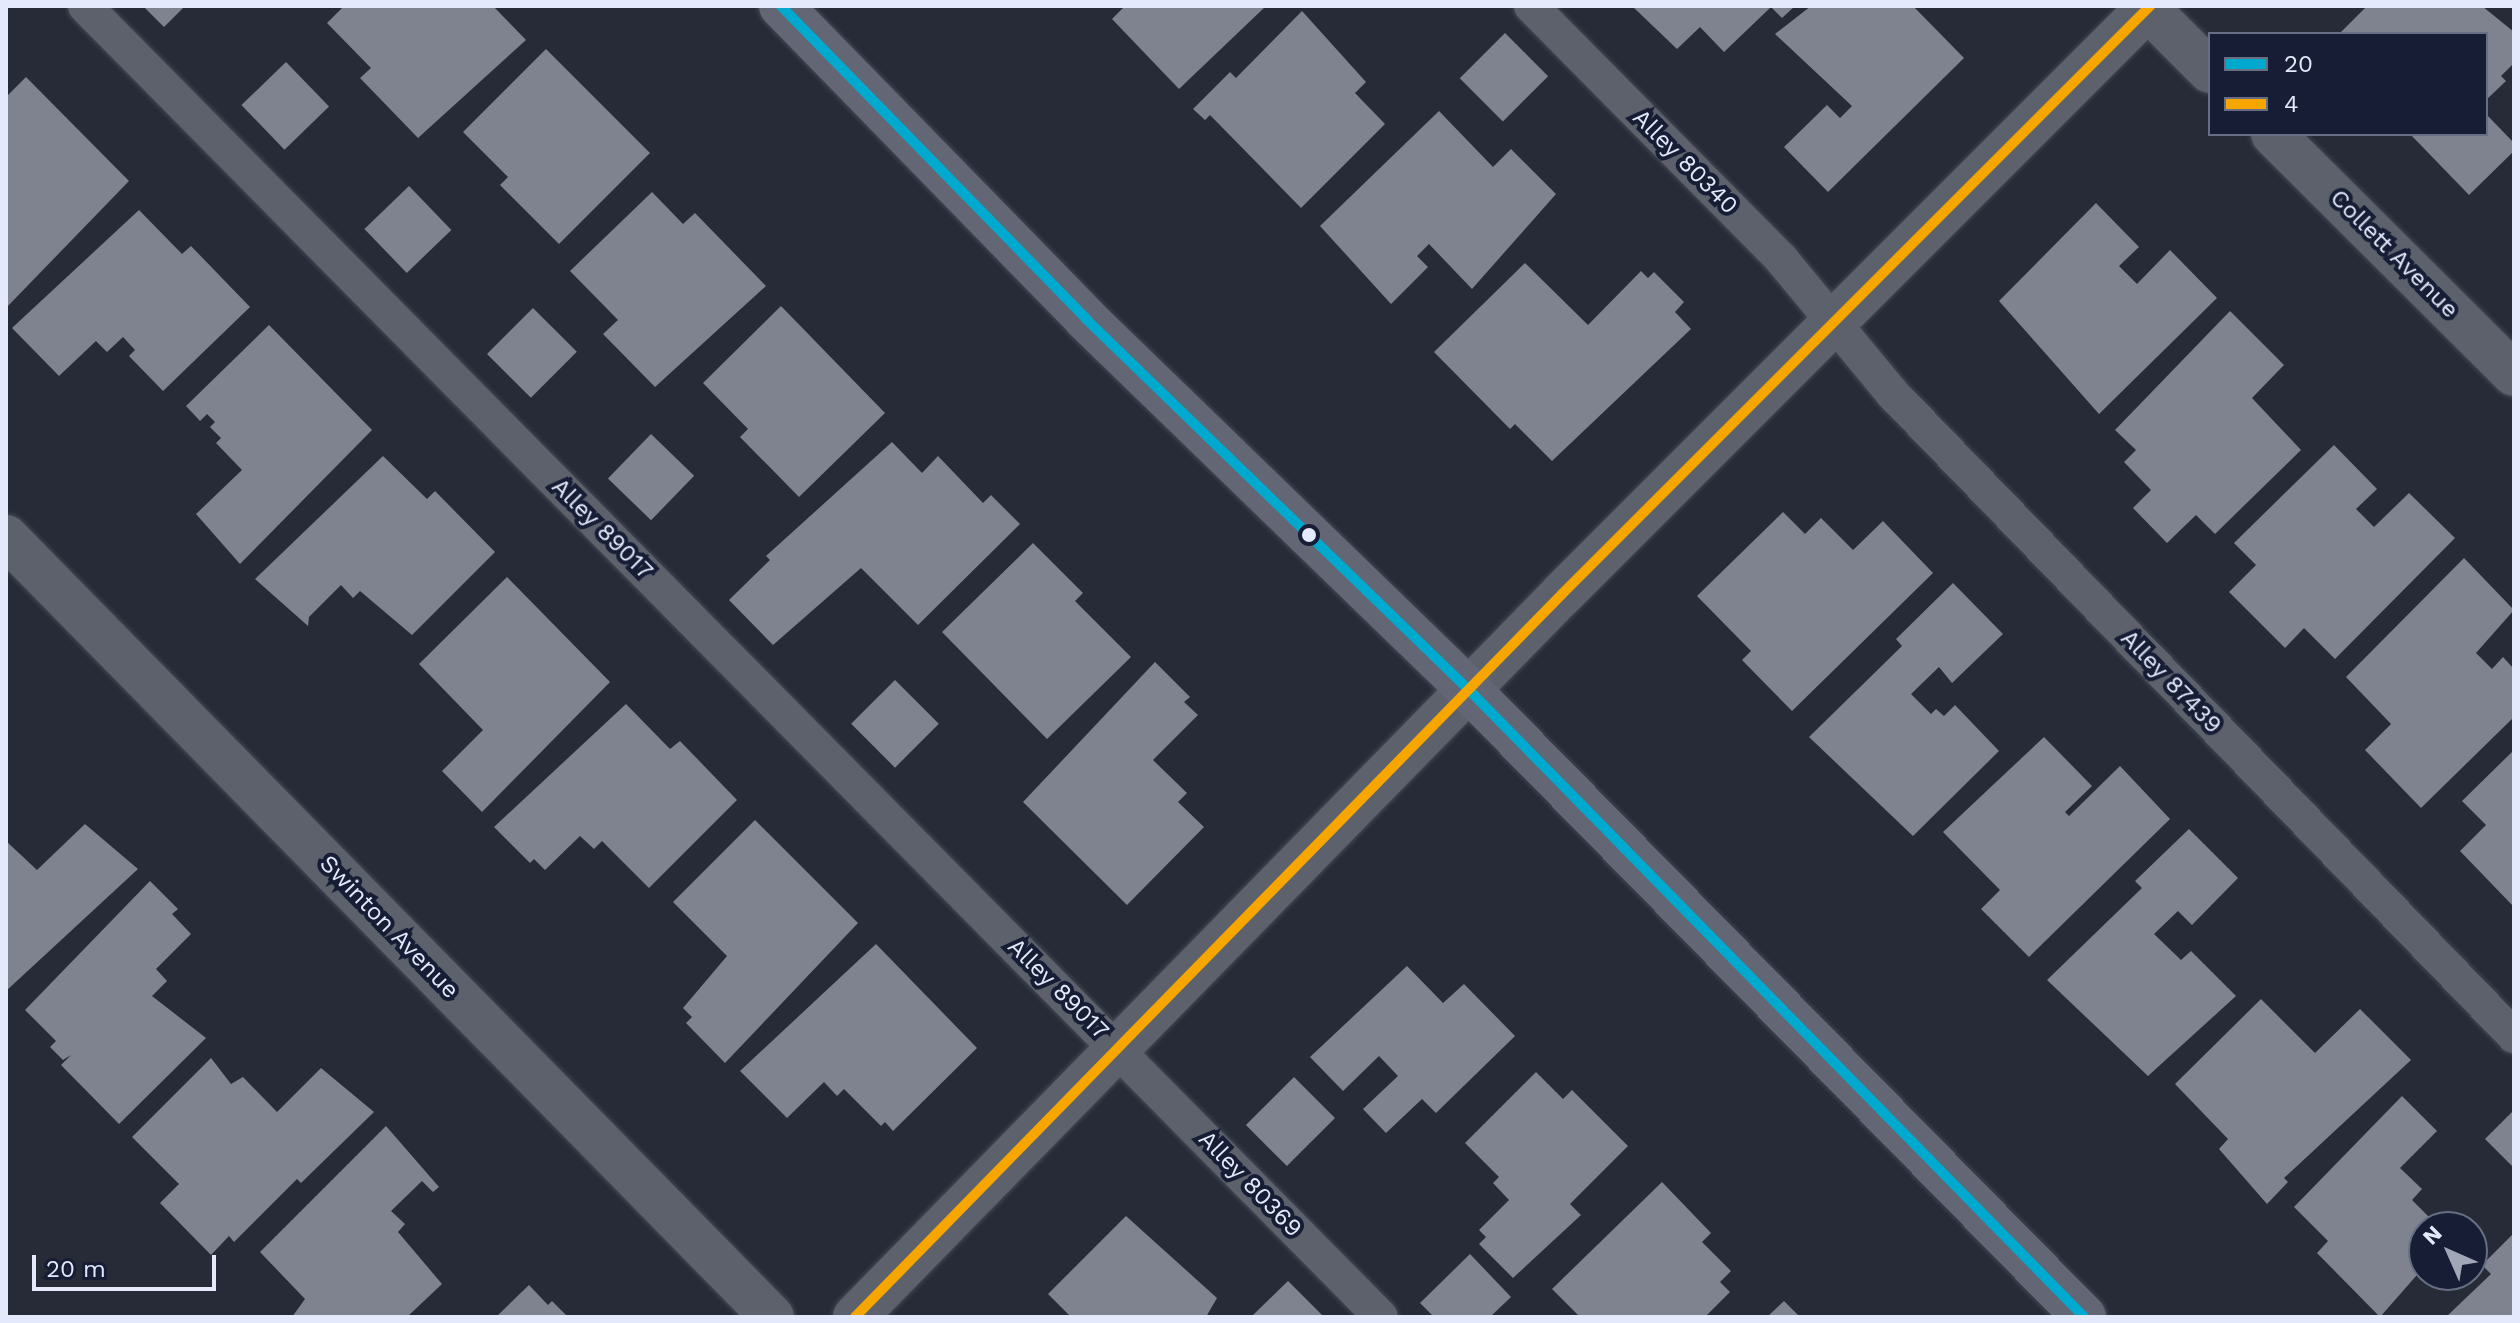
<!DOCTYPE html>
<html>
<head>
<meta charset="utf-8">
<style>
	body { margin:0 }
	#map { position:relative; width:2520px; height:1323px; overflow:hidden; background:#272b38; font-family:"Work Sans",sans-serif }
	div>[style] { position:absolute }
	[style*='--x'] { left:calc(var(--x)*1px); top:calc(var(--y)*1px); width:calc(var(--w)*1px); rotate:calc(var(--a)*1deg) }
	.building>* { inset:0; background:#7f838f; transform-origin:0 0 }
	.roads { filter:drop-shadow(0 0 2px #434853) drop-shadow(0 0 2px #434853) }
	.service>* { height:34px; margin:-17px; padding:0 17px; transform-origin:17px; border-radius:17px; background:#5d616b }
	.minor>* { height:44px; margin:-22px; padding:0 22px; transform-origin:22px; border-radius:22px; background:#5d616b }
	.tertiary>* { height:44px; margin:-22px; padding:0 22px; transform-origin:22px; border-radius:22px; background:#5d616b }
	.primary>* { height:44px; margin:-22px; padding:0 22px; transform-origin:22px; border-radius:22px; background:#636775 }
	.bus-1>* { height:10px; margin:-5px; padding:0 5px; transform-origin:5px; border-radius:5px; background:#00a9ce }
	.bus-2>* { height:10px; margin:-5px; padding:0 5px; transform-origin:5px; border-radius:5px; background:#f7a600 }
	.dots>* { width:22px; height:22px; translate:-50% -50%; box-sizing:border-box; border:4px solid #161d35; border-radius:50% }
	span { translate:-50% -50%; white-space:nowrap; text-align:center; line-height:1.15; -webkit-text-stroke:8px #161d35; paint-order:stroke }
	.street-label { font-size:24px; color:#e4eafb }
	.frame { position:absolute; inset:0; border:8px solid #e4eafb; pointer-events:none }
	.legend { position:absolute; left:2208px; top:32px; width:280px; height:104px; box-sizing:border-box; background:#161d35; border:2px solid #686f84; margin:0; padding:10px 14px; list-style:none; font-size:24px; color:#e4eafb }
	.legend li { display:flex; align-items:center; gap:16px; height:40px }
	.legend b { width:40px; border:2px solid #686f84 }
	.north { position:absolute; left:2408px; top:1211px; width:80px; height:80px; box-sizing:border-box; background:#161d35; border:2px solid #686f84; border-radius:50%; rotate:315deg; font-size:22px; font-weight:700; line-height:32px; text-align:center; color:#e4eafb }
	.north::after { content:''; display:block; margin:auto; width:28px; height:36px; background:#a2a7b7; clip-path:polygon(50% 0,100% 100%,50% 72%,0 100%) }
	.scale { position:absolute; left:32px; top:1255px; width:184px; height:36px; box-sizing:border-box; border:4px solid #e4eafb; border-top:0; padding-left:10px; font-size:24px; line-height:28px; white-space:nowrap; color:#e4eafb; -webkit-text-stroke:6px #161d35; paint-order:stroke }
</style>
</head>
<body>
<div id="map">
	<div class="building">
		<div style="clip-path:polygon(143px 6px,185px 6px,164px 27px)"></div>
		<div style="clip-path:polygon(344px 6px,493px 6px,526px 40px,418px 138px,360px 78px,371px 68px,327px 23px)"></div>
		<div style="clip-path:polygon(1125px 6px,1266px 6px,1179px 89px,1112px 19px)"></div>
		<div style="clip-path:polygon(1632px 6px,1795px 6px,1782px 18px,1771px 7px,1724px 52px,1700px 27px,1677px 49px)"></div>
		<div style="clip-path:polygon(1811px 6px,1913px 6px,1964px 58px,1828px 192px,1784px 147px,1827px 105px,1840px 118px,1852px 106px,1775px 34px)"></div>
		<div style="clip-path:polygon(2367px 6px,2482px 6px,2514px 32px,2514px 63px,2501px 76px,2506px 81px,2486px 100px,2486px 34px,2339px 34px)"></div>
		<div style="clip-path:polygon(1302px 11px,1366px 82px,1355px 93px,1385px 124px,1301px 208px,1210px 115px,1205px 120px,1193px 109px,1230px 72px,1236px 78px)"></div>
		<div style="left:1505px;top:33px;width:61px;height:64px;rotate:45deg"></div>
		<div style="clip-path:polygon(546px 49px,650px 153px,559px 244px,500px 185px,508px 177px,463px 132px)"></div>
		<div style="left:286px;top:62px;width:62px;height:62px;rotate:46deg"></div>
		<div style="clip-path:polygon(26px 77px,129px 181px,6px 308px,6px 97px)"></div>
		<div style="clip-path:polygon(1439px 111px,1493px 167px,1511px 149px,1556px 194px,1472px 289px,1429px 244px,1417px 256px,1428px 267px,1391px 304px,1320px 226px)"></div>
		<div style="clip-path:polygon(2486px 114px,2514px 143px,2514px 151px,2469px 195px,2410px 134px,2486px 134px)"></div>
		<div style="left:409px;top:186px;width:61px;height:62px;rotate:46deg"></div>
		<div style="clip-path:polygon(652px 192px,683px 224px,695px 213px,766px 286px,655px 387px,603px 334px,618px 320px,570px 271px)"></div>
		<div style="clip-path:polygon(2096px 203px,2139px 247px,2119px 266px,2137px 284px,2170px 250px,2217px 298px,2099px 414px,1999px 301px)"></div>
		<div style="clip-path:polygon(139px 210px,182px 254px,191px 246px,250px 307px,163px 391px,129px 356px,135px 350px,123px 337px,107px 352px,96px 341px,59px 376px,12px 328px)"></div>
		<div style="clip-path:polygon(1525px 263px,1588px 325px,1641px 271px,1648px 278px,1654px 272px,1684px 302px,1675px 312px,1691px 329px,1552px 461px,1515px 424px,1510px 429px,1434px 352px)"></div>
		<div style="clip-path:polygon(781px 306px,885px 413px,799px 497px,740px 437px,748px 429px,703px 383px)"></div>
		<div style="left:533px;top:308px;width:62px;height:65px;rotate:45deg"></div>
		<div style="clip-path:polygon(2230px 311px,2284px 365px,2252px 398px,2301px 450px,2215px 534px,2196px 515px,2167px 543px,2133px 508px,2151px 490px,2124px 462px,2136px 450px,2115px 430px)"></div>
		<div style="clip-path:polygon(269px 325px,372px 430px,240px 564px,196px 514px,242px 470px,216px 443px,221px 438px,210px 427px,215px 422px,207px 414px,200px 421px,186px 406px)"></div>
		<div style="left:651px;top:434px;width:60px;height:62px;rotate:44deg"></div>
		<div style="clip-path:polygon(892px 442px,922px 473px,938px 456px,983px 503px,991px 495px,1020px 524px,918px 625px,861px 568px,773px 645px,729px 600px,770px 560px,766px 556px)"></div>
		<div style="clip-path:polygon(2334px 445px,2377px 489px,2356px 509px,2374px 527px,2409px 493px,2455px 538px,2335px 659px,2304px 628px,2285px 648px,2229px 592px,2256px 565px,2234px 543px)"></div>
		<div style="clip-path:polygon(383px 456px,427px 499px,435px 491px,495px 552px,412px 635px,360px 591px,353px 598px,341px 585px,309px 617px,308px 626px,255px 579px)"></div>
		<div style="clip-path:polygon(1783px 512px,1805px 534px,1821px 518px,1853px 550px,1883px 521px,1933px 573px,1792px 711px,1742px 660px,1751px 651px,1697px 596px)"></div>
		<div style="clip-path:polygon(1033px 543px,1083px 593px,1075px 601px,1131px 657px,1047px 739px,942px 632px)"></div>
		<div style="clip-path:polygon(2464px 558px,2514px 610px,2476px 653px,2492px 669px,2503px 657px,2514px 669px,2514px 717px,2421px 808px,2365px 750px,2391px 724px,2346px 677px)"></div>
		<div style="clip-path:polygon(507px 577px,610px 682px,482px 812px,442px 771px,483px 730px,419px 664px)"></div>
		<div style="clip-path:polygon(1953px 583px,2003px 634px,1952px 683px,1939px 667px,1911px 694px,1931px 714px,1936px 709px,1944px 716px,1955px 705px,1999px 751px,1913px 836px,1809px 737px,1902px 646px,1896px 639px)"></div>
		<div style="clip-path:polygon(1155px 662px,1190px 697px,1184px 702px,1198px 715px,1153px 760px,1187px 793px,1178px 802px,1204px 827px,1127px 905px,1023px 802px)"></div>
		<div style="left:895px;top:680px;width:62px;height:62px;rotate:45deg"></div>
		<div style="clip-path:polygon(626px 704px,670px 749px,680px 741px,737px 800px,649px 888px,602px 841px,594px 849px,580px 836px,545px 870px,534px 859px,530px 863px,494px 827px)"></div>
		<div style="clip-path:polygon(2044px 737px,2092px 786px,2065px 812px,2069px 816px,2120px 766px,2170px 819px,2029px 957px,1981px 909px,2000px 890px,1943px 832px)"></div>
		<div style="clip-path:polygon(2514px 750px,2514px 907px,2460px 851px,2486px 825px,2462px 801px)"></div>
		<div style="clip-path:polygon(755px 820px,858px 923px,725px 1063px,686px 1023px,692px 1017px,683px 1008px,727px 956px,673px 902px)"></div>
		<div style="clip-path:polygon(85px 824px,138px 869px,6px 991px,6px 841px,37px 870px)"></div>
		<div style="clip-path:polygon(2189px 829px,2238px 878px,2192px 925px,2178px 911px,2154px 934px,2181px 960px,2191px 951px,2236px 996px,2148px 1076px,2047px 980px,2142px 888px,2135px 881px)"></div>
		<div style="clip-path:polygon(150px 881px,178px 909px,172px 914px,191px 934px,156px 969px,167px 981px,152px 996px,206px 1038px,119px 1124px,61px 1065px,71px 1055px,63px 1060px,50px 1047px,56px 1041px,25px 1010px)"></div>
		<div style="clip-path:polygon(876px 944px,977px 1048px,893px 1131px,885px 1122px,881px 1126px,844px 1089px,837px 1096px,824px 1082px,787px 1118px,740px 1071px)"></div>
		<div style="clip-path:polygon(1407px 966px,1443px 1003px,1464px 984px,1515px 1036px,1436px 1113px,1422px 1099px,1386px 1133px,1363px 1109px,1398px 1076px,1379px 1056px,1343px 1091px,1310px 1057px)"></div>
		<div style="clip-path:polygon(2261px 999px,2315px 1053px,2360px 1009px,2411px 1060px,2284px 1178px,2288px 1182px,2267px 1204px,2219px 1149px,2228px 1139px,2175px 1084px)"></div>
		<div style="clip-path:polygon(211px 1058px,231px 1084px,243px 1077px,277px 1112px,321px 1068px,374px 1112px,301px 1183px,297px 1179px,234px 1242px,229px 1236px,211px 1255px,160px 1203px,179px 1184px,132px 1137px)"></div>
		<div style="clip-path:polygon(1536px 1072px,1563px 1099px,1572px 1090px,1628px 1146px,1570px 1204px,1581px 1215px,1513px 1278px,1479px 1244px,1486px 1237px,1479px 1230px,1509px 1200px,1493px 1183px,1499px 1177px,1465px 1143px)"></div>
		<div style="left:1294px;top:1077px;width:58px;height:68px;rotate:45deg"></div>
		<div style="clip-path:polygon(2402px 1096px,2437px 1131px,2400px 1168px,2422px 1189px,2412px 1200px,2439px 1227px,2424px 1227px,2424px 1267px,2380px 1317px,2317px 1253px,2328px 1241px,2294px 1207px)"></div>
		<div style="clip-path:polygon(2514px 1110px,2514px 1168px,2485px 1139px)"></div>
		<div style="clip-path:polygon(386px 1126px,439px 1187px,433px 1192px,422px 1181px,391px 1211px,405px 1224px,398px 1232px,442px 1284px,407px 1317px,292px 1317px,305px 1299px,260px 1252px)"></div>
		<div style="clip-path:polygon(1662px 1182px,1711px 1233px,1702px 1242px,1731px 1271px,1720px 1282px,1730px 1292px,1705px 1317px,1580px 1317px,1552px 1289px)"></div>
		<div style="clip-path:polygon(1126px 1216px,1217px 1298px,1206px 1317px,1071px 1317px,1048px 1294px)"></div>
		<div style="clip-path:polygon(2514px 1233px,2514px 1317px,2446px 1317px,2491px 1274px,2482px 1265px)"></div>
		<div style="clip-path:polygon(1470px 1254px,1511px 1297px,1490px 1317px,1434px 1317px,1420px 1303px)"></div>
		<div style="clip-path:polygon(1288px 1281px,1324px 1317px,1251px 1317px)"></div>
		<div style="clip-path:polygon(529px 1285px,548px 1305px,552px 1301px,568px 1317px,496px 1317px)"></div>
		<div style="clip-path:polygon(1784px 1301px,1800px 1317px,1767px 1317px)"></div>
	</div>
	<div class="roads">
		<div class="service">
			<div style="--x:85;--y:6;--w:1843;--a:45.33"></div>
			<div style="--x:1531;--y:6;--w:357;--a:45.3"></div>
			<div style="--x:1782;--y:260;--w:173;--a:50.4"></div>
			<div style="--x:1892;--y:393;--w:895;--a:45.95"></div>
		</div>
		<div class="minor">
			<div style="--x:2145;--y:6;--w:92;--a:45"></div>
			<div style="--x:2273;--y:134;--w:340;--a:44.9"></div>
			<div style="--x:6;--y:537;--w:1093;--a:45.52"></div>
		</div>
		<div class="tertiary">
			<div style="--x:855;--y:1317;--w:1011;--a:-45.64"></div>
			<div style="--x:1562;--y:594;--w:832;--a:-45"></div>
		</div>
		<div class="primary">
			<div style="--x:781;--y:6;--w:437;--a:45.7"></div>
			<div style="--x:1086;--y:319;--w:535;--a:44.09"></div>
			<div style="--x:1470;--y:691;--w:877;--a:45.55"></div>
		</div>
	</div>
	<div class="bus-1">
		<div style="--x:781;--y:6;--w:437;--a:45.7"></div>
		<div style="--x:1086;--y:319;--w:535;--a:44.09"></div>
		<div style="--x:1470;--y:691;--w:877;--a:45.55"></div>
	</div>
	<div class="bus-2">
		<div style="--x:855;--y:1317;--w:1011;--a:-45.64"></div>
		<div style="--x:1562;--y:594;--w:832;--a:-45"></div>
	</div>
	<div class="dots">
		<div style="left:1309px;top:535px;background:#e4eafb"></div>
	</div>
	<div class="street-label">
		<span style="left:1685px;top:162px;rotate:45deg">Alley 80340</span>
		<span style="left:2394px;top:254px;rotate:45deg">Collett Avenue</span>
		<span style="left:602px;top:529px;rotate:45deg">Alley 89017</span>
		<span style="left:2171px;top:682px;rotate:46deg">Alley 87439</span>
		<span style="left:389px;top:927px;rotate:46deg">Swinton Avenue</span>
		<span style="left:1058px;top:989px;rotate:45deg">Alley 89017</span>
		<span style="left:1250px;top:1184px;rotate:46deg">Alley 80369</span>
	</div>
	<div class="frame"></div>
	<ul class="legend">
	<li><b style="height:10px;background:#00a9ce"></b>20</li>
	<li><b style="height:10px;background:#f7a600"></b>4</li>
	</ul>
	<div class="north">N</div>
	<div class="scale">20 m</div>
</div>
</body>
</html>
